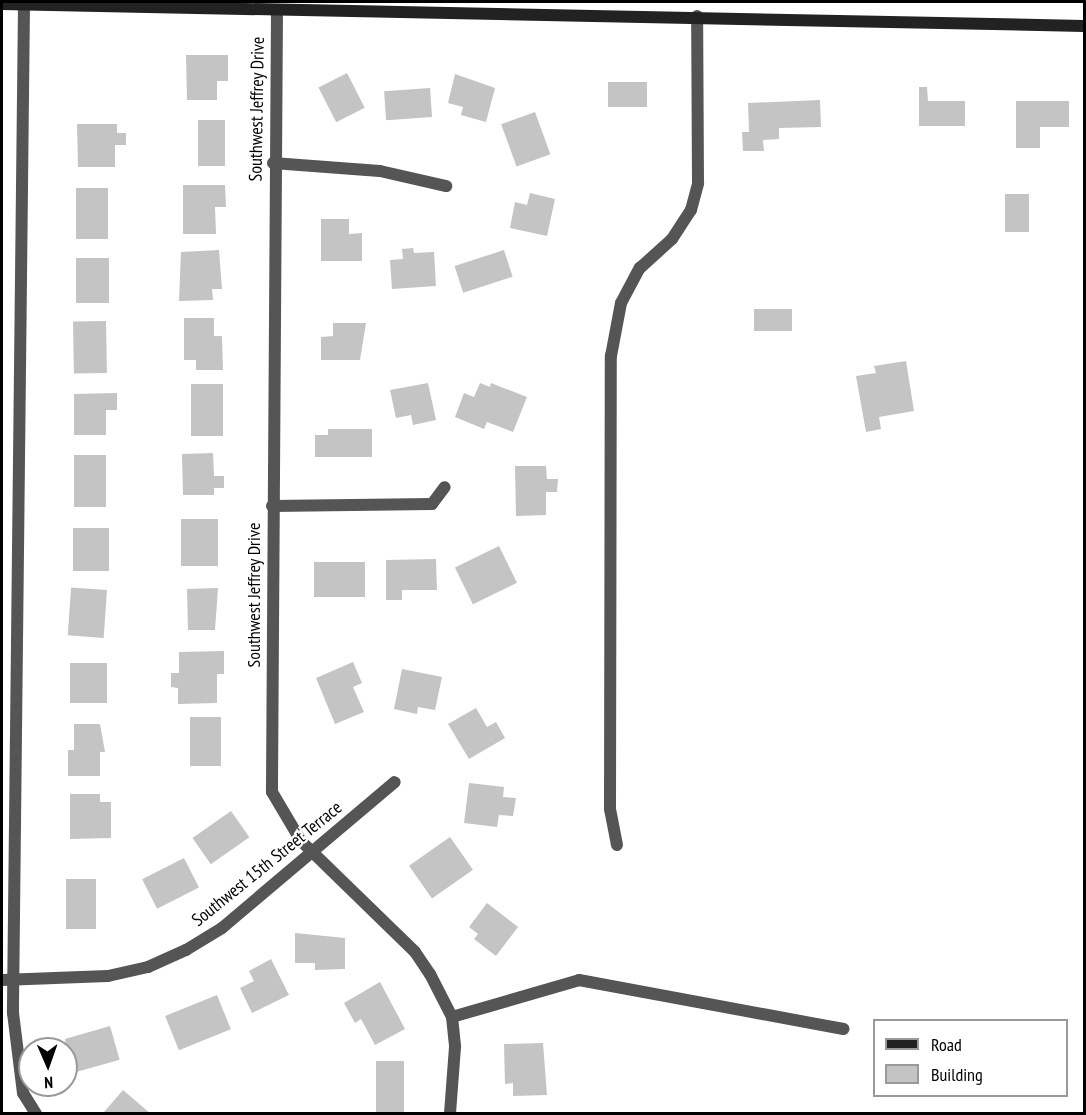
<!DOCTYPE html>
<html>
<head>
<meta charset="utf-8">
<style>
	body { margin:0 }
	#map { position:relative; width:1086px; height:1115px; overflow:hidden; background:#fff; font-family:"PT Sans Narrow",sans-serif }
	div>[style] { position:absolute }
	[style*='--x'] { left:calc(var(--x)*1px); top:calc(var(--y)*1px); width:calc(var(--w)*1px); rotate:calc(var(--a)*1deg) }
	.building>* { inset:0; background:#c4c4c4; transform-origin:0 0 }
	.lane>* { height:12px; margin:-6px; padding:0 6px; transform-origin:6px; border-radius:6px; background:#555 }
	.street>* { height:12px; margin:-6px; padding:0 6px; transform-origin:6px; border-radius:6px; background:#555 }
	.secondary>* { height:12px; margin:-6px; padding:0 6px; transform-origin:6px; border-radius:6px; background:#222 }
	span { translate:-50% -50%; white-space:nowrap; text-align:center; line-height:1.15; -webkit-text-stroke:4.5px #fff; paint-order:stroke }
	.street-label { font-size:18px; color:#000 }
	.frame { position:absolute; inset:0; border:3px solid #000; pointer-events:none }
	.legend { position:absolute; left:873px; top:1019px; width:195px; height:78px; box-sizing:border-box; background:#fff; border:2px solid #999; margin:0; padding:8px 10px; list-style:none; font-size:18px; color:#000 }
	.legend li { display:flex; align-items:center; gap:12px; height:30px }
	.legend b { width:30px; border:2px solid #999 }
	.north { position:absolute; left:18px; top:1037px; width:60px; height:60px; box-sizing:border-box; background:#fff; border:2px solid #999; border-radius:50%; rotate:178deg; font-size:16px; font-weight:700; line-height:24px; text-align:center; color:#000 }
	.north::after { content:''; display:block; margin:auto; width:21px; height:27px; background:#000; clip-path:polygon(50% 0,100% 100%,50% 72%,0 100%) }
</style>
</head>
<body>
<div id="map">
	<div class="building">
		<div style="clip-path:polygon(186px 55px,228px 55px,228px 81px,217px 81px,217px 100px,187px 100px)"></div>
		<div style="left:347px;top:73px;width:39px;height:32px;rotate:63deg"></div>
		<div style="clip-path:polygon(455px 74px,495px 88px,486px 122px,461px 115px,463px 107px,448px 103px)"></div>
		<div style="left:647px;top:82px;width:25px;height:39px;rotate:90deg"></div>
		<div style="clip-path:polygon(919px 87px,927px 87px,928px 101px,965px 101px,965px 126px,919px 126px)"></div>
		<div style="left:430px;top:88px;width:29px;height:46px;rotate:86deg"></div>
		<div style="clip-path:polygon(820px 100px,821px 127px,779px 128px,779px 139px,763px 140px,764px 151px,743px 151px,742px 132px,749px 132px,748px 103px)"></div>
		<div style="clip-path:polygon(1016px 101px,1069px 101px,1069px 127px,1040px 127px,1040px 148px,1016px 148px)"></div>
		<div style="left:535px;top:112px;width:45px;height:36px;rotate:70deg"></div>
		<div style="left:225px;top:120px;width:46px;height:27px;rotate:90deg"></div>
		<div style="clip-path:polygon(77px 124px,117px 124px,117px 133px,126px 133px,126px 145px,115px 145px,115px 167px,78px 167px)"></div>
		<div style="clip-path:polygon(183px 185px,225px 185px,226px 207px,215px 207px,216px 234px,183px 234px)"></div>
		<div style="left:76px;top:188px;width:32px;height:51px"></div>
		<div style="clip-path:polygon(530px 193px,555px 199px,547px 236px,510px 228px,515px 202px,527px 205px)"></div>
		<div style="left:1005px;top:194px;width:24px;height:38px"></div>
		<div style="clip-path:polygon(321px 219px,349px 219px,349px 234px,362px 233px,362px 261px,321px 261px)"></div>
		<div style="clip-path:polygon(413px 248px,414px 253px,434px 252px,436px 286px,392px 289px,390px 260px,403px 259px,402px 249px)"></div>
		<div style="clip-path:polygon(219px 250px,222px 289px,212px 289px,213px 300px,179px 301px,181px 252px)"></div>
		<div style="left:504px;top:250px;width:28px;height:52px;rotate:72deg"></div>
		<div style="left:76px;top:258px;width:33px;height:45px"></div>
		<div style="left:792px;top:309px;width:22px;height:38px;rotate:90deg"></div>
		<div style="clip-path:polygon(184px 318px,214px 318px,214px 336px,222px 336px,223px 370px,196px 370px,196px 360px,184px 360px)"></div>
		<div style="left:106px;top:321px;width:52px;height:33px;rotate:89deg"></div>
		<div style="clip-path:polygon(333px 323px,366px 323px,360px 360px,321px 360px,321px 337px,333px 336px)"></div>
		<div style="clip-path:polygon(906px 361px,914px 411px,879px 417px,881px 429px,866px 432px,856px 376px,876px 373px,874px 366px)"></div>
		<div style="clip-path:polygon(428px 383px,436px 420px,413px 425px,411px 415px,396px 418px,390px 390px)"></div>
		<div style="clip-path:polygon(480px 383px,490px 387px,491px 383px,527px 397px,513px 432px,487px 422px,484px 429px,455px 417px,464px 393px,474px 397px)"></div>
		<div style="left:191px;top:384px;width:32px;height:52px"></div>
		<div style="clip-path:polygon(117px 393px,117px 410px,106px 410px,106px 435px,74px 435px,74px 394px)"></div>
		<div style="clip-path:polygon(328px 429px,372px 429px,372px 457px,315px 457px,315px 435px,328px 435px)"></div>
		<div style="clip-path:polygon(213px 453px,214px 476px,224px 476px,224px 488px,214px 488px,214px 495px,183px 495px,182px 454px)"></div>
		<div style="left:106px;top:455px;width:52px;height:32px;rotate:90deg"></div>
		<div style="clip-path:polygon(515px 466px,546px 466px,547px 479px,558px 479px,557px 492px,546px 492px,546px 515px,516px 516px)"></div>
		<div style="left:181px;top:519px;width:37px;height:47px"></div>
		<div style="left:73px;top:528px;width:36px;height:43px"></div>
		<div style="left:499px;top:546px;width:41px;height:49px;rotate:64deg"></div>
		<div style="clip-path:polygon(436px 559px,437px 590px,402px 590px,402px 600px,386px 600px,386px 560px)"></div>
		<div style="left:314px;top:562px;width:51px;height:35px"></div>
		<div style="clip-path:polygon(218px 588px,215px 630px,188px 630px,187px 589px)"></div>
		<div style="left:107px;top:590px;width:48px;height:36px;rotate:94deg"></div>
		<div style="clip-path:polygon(224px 651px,224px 674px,217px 674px,217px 703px,178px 704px,178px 688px,171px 687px,171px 673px,179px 673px,179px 652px)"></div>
		<div style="clip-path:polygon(353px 662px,362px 683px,353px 687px,364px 712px,335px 724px,316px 678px)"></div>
		<div style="left:70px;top:663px;width:37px;height:40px"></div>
		<div style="clip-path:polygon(402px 669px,442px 677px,435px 710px,418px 707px,417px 714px,394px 709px)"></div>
		<div style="clip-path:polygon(476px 708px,487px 727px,496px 722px,505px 738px,469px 759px,448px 724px)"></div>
		<div style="left:221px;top:717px;width:49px;height:31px;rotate:90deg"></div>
		<div style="clip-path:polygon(74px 724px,100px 724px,105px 752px,100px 752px,100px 776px,68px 776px,68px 750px,74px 750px)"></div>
		<div style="clip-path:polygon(469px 783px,504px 787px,503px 797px,516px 798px,513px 816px,499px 815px,497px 827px,464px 823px)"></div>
		<div style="clip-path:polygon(70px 794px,100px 794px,100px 802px,111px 802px,111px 838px,70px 839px)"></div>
		<div style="left:231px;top:811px;width:32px;height:47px;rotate:55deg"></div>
		<div style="left:450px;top:837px;width:40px;height:50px;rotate:55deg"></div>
		<div style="left:184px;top:858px;width:33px;height:47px;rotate:63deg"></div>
		<div style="left:96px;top:879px;width:50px;height:30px;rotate:90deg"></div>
		<div style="clip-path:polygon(487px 903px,518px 927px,496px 956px,474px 939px,478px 934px,469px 927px)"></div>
		<div style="clip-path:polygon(295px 933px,345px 938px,345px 969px,315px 970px,315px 963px,295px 963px)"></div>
		<div style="clip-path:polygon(271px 959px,289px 995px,252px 1013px,240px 988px,254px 981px,249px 971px)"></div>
		<div style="clip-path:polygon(380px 982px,405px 1029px,375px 1045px,361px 1019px,355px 1023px,344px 1003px)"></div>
		<div style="left:217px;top:995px;width:37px;height:56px;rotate:68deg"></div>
		<div style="left:110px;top:1026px;width:35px;height:47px;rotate:74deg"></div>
		<div style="clip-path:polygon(543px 1043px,547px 1095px,513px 1096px,513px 1083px,505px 1084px,504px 1044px)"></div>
		<div style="left:376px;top:1061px;width:28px;height:52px"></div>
		<div style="clip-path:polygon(123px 1090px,151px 1114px,104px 1112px)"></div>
	</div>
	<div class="lane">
		<div style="--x:617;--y:845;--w:37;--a:-101"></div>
		<div style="--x:610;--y:809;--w:453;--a:-89.9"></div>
		<div style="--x:611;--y:356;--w:54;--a:-79.3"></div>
		<div style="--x:621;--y:303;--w:40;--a:-62"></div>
		<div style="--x:640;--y:268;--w:43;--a:-42.2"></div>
		<div style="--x:672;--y:239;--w:35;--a:-57"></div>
		<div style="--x:691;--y:210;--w:28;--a:-75"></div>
		<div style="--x:698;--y:183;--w:167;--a:-90.3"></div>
	</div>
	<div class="street">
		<div style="--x:24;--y:5;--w:1008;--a:90.63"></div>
		<div style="--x:13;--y:1013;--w:81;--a:82.9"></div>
		<div style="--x:23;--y:1093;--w:25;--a:58"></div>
		<div style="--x:277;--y:10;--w:782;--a:90.37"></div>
		<div style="--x:272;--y:792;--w:57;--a:59.4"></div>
		<div style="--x:301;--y:841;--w:159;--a:44.2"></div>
		<div style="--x:415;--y:952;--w:27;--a:56"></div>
		<div style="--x:430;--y:974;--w:48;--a:62.9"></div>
		<div style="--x:452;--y:1017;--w:30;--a:84"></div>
		<div style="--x:455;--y:1047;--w:67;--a:94.3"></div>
		<div style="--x:273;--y:163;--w:107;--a:4.3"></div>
		<div style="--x:380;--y:171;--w:68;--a:12.8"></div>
		<div style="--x:272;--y:506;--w:160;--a:-0.7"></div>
		<div style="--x:432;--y:504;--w:21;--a:-53"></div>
		<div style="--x:2;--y:980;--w:106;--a:-2.2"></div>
		<div style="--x:108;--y:976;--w:41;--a:-12.7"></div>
		<div style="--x:148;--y:967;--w:42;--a:-24.1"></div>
		<div style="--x:186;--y:950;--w:42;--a:-31.4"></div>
		<div style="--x:222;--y:928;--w:226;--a:-40.2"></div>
		<div style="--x:452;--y:1017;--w:132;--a:-16.2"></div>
		<div style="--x:579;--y:980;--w:269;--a:10.5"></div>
	</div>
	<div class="secondary">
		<div style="--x:2;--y:4;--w:1082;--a:1.16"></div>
	</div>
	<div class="street-label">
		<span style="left:257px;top:109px;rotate:-89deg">Southwest Jeffrey Drive</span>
		<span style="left:254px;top:595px;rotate:-90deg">Southwest Jeffrey Drive</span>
		<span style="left:267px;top:864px;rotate:-39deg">Southwest 15th Street Terrace</span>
	</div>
	<div class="frame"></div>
	<ul class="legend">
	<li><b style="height:8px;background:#222"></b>Road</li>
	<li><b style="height:16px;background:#c4c4c4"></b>Building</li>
	</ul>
	<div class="north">N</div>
</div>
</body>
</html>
